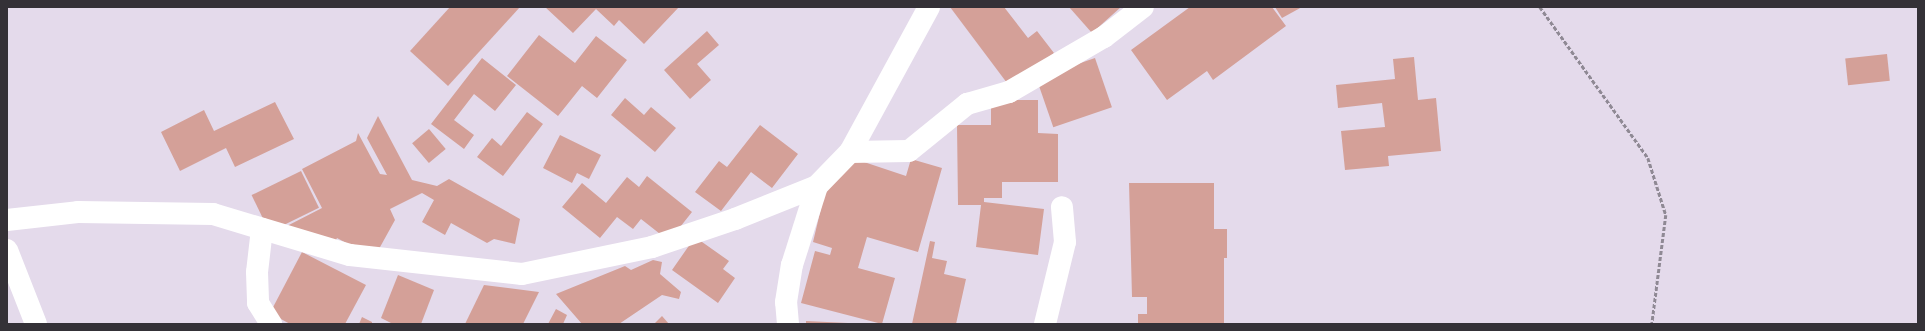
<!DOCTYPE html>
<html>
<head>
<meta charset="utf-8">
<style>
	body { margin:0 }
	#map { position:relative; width:1925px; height:331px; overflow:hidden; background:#e4daeb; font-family:"Zilla Slab",serif }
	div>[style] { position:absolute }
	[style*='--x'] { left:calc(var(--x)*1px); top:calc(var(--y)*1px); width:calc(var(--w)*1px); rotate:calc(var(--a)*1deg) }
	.building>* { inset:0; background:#d4a098; transform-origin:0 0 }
	.path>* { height:2.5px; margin-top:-1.25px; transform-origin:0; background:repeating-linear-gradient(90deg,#8f8994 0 4px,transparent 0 6px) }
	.minor>* { height:22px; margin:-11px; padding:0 11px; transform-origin:11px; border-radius:11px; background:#fff }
	.tertiary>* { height:22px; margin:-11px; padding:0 11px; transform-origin:11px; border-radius:11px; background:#fff }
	span { translate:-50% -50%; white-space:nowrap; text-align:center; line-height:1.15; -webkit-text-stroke:3px #e4daeb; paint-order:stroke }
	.frame { position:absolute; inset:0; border:8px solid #343137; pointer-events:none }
</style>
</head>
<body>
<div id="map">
	<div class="building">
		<div style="clip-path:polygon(450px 7px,520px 7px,448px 86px,410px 51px)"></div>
		<div style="clip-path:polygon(545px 7px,679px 7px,644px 44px,619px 20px,614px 26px,596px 9px,573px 33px)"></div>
		<div style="clip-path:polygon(950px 7px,1004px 7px,1028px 38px,1037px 31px,1054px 53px,1010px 87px)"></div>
		<div style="clip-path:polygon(1069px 7px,1121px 7px,1092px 33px)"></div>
		<div style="clip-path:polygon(1190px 7px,1272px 7px,1286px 26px,1213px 80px,1207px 71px,1167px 100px,1131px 50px)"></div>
		<div style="clip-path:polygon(1275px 7px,1302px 7px,1282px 18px)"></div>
		<div style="clip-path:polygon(707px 31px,719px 45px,697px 64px,711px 80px,690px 99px,664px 70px)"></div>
		<div style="clip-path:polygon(539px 35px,575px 63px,596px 36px,627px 60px,597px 98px,582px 86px,558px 116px,507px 76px)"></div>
		<div style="left:1887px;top:54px;width:27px;height:42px;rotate:84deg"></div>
		<div style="clip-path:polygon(1414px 57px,1418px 100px,1436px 98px,1441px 151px,1388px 156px,1389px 166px,1345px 170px,1341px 131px,1385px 127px,1382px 103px,1338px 108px,1336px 85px,1395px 79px,1393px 59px)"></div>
		<div style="clip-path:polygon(482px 58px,516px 85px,495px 111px,474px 94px,454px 120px,474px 135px,464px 149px,431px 124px)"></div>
		<div style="left:1095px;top:58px;width:52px;height:62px;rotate:71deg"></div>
		<div style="clip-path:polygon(625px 98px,644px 115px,651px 107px,676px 128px,655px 152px,611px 115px)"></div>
		<div style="clip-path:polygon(991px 100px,1038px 100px,1038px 133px,1058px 134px,1058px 182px,1002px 182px,1002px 198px,984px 198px,984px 202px,1044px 209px,1038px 255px,976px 247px,981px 205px,958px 205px,957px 125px,991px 125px)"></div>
		<div style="clip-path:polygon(275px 102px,294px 139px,235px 167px,226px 148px,180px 171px,161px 132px,204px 110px,214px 131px)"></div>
		<div style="clip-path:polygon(527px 112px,543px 124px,503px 176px,477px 157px,492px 138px,501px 146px)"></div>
		<div style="clip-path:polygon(378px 116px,412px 180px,437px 186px,449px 179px,520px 219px,515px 244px,494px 239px,487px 243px,451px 223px,445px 235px,422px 222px,434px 200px,422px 193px,390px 209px,395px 220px,374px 258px,337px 238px,333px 246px,283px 228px,322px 208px,302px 169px,356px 141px,358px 133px,380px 174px,387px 175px,367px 138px)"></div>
		<div style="clip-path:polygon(760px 125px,798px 154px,772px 188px,751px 172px,721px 211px,695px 192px,719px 161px,727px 167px)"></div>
		<div style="left:429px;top:129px;width:26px;height:22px;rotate:50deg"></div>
		<div style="clip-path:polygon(560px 135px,601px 155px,589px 179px,577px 173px,572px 183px,543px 168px)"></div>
		<div style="clip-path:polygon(849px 157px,906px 176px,911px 159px,942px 168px,918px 252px,867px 237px,858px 268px,895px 278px,882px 324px,801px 303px,815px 251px,830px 255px,832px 248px,813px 242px,828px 179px)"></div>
		<div style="left:301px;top:171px;width:41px;height:55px;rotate:64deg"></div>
		<div style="clip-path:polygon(647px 176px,692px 212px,669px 241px,641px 219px,633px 229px,617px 217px,600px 238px,562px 207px,582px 183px,606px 203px,627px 177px,639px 187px)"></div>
		<div style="clip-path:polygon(1129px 183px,1214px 183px,1214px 229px,1227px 229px,1227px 258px,1224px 258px,1224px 324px,1138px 324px,1138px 314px,1147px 314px,1147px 297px,1132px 297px)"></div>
		<div style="clip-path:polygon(695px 237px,729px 261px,723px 269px,735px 278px,718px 303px,672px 270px)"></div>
		<div style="clip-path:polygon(930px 241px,935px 242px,932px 258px,947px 261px,944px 274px,966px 279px,956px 324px,912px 324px)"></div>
		<div style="clip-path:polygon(302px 252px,366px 285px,345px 324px,290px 324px,270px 313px)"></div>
		<div style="clip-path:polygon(653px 260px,662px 262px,660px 274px,681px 292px,679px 299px,662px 295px,619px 324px,582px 324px,556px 294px,625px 266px,631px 270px)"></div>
		<div style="clip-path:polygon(398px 275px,434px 290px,421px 324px,393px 324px,381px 318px)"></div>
		<div style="clip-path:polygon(484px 285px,539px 292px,523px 324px,465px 324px)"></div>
		<div style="clip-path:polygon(556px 309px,567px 315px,563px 324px,548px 324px)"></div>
		<div style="clip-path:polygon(662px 316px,669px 324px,654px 324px)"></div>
		<div style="clip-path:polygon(362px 317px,372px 322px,372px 324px,359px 324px)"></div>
		<div style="clip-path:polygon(806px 321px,848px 323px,848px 324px,806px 324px)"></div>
	</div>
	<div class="path">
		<div style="--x:1540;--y:7;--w:186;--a:54.4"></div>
		<div style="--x:1648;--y:158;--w:60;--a:72.5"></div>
		<div style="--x:1666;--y:215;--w:110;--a:97.3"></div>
	</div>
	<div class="minor">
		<div style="--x:850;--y:152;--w:165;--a:-61.4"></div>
		<div style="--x:262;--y:229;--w:43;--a:96.6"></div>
		<div style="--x:257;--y:272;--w:31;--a:88"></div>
		<div style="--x:258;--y:303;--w:25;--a:58"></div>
		<div style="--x:7;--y:250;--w:79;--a:68.6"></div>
		<div style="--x:788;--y:324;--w:22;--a:-95"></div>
		<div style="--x:786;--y:302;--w:37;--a:-81"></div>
		<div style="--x:792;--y:265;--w:83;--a:-72.4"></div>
		<div style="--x:1045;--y:324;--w:84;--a:-76.3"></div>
		<div style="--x:1065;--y:242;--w:35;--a:-95"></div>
	</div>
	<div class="tertiary">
		<div style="--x:7;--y:220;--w:71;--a:-6.4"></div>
		<div style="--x:78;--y:212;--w:135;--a:0.8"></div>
		<div style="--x:213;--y:214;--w:143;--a:16.7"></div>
		<div style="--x:350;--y:255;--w:173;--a:6.3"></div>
		<div style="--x:522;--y:274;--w:133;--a:-11.7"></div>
		<div style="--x:652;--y:247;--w:88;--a:-18.6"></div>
		<div style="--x:735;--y:219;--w:88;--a:-21.9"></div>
		<div style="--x:817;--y:186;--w:47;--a:-45.9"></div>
		<div style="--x:850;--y:152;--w:59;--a:-1"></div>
		<div style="--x:909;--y:151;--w:75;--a:-39"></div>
		<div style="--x:967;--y:104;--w:44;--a:-15.9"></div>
		<div style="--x:1009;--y:92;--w:110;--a:-30.1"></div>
		<div style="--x:1104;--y:37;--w:49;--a:-37.6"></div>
	</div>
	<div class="frame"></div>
</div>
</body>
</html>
